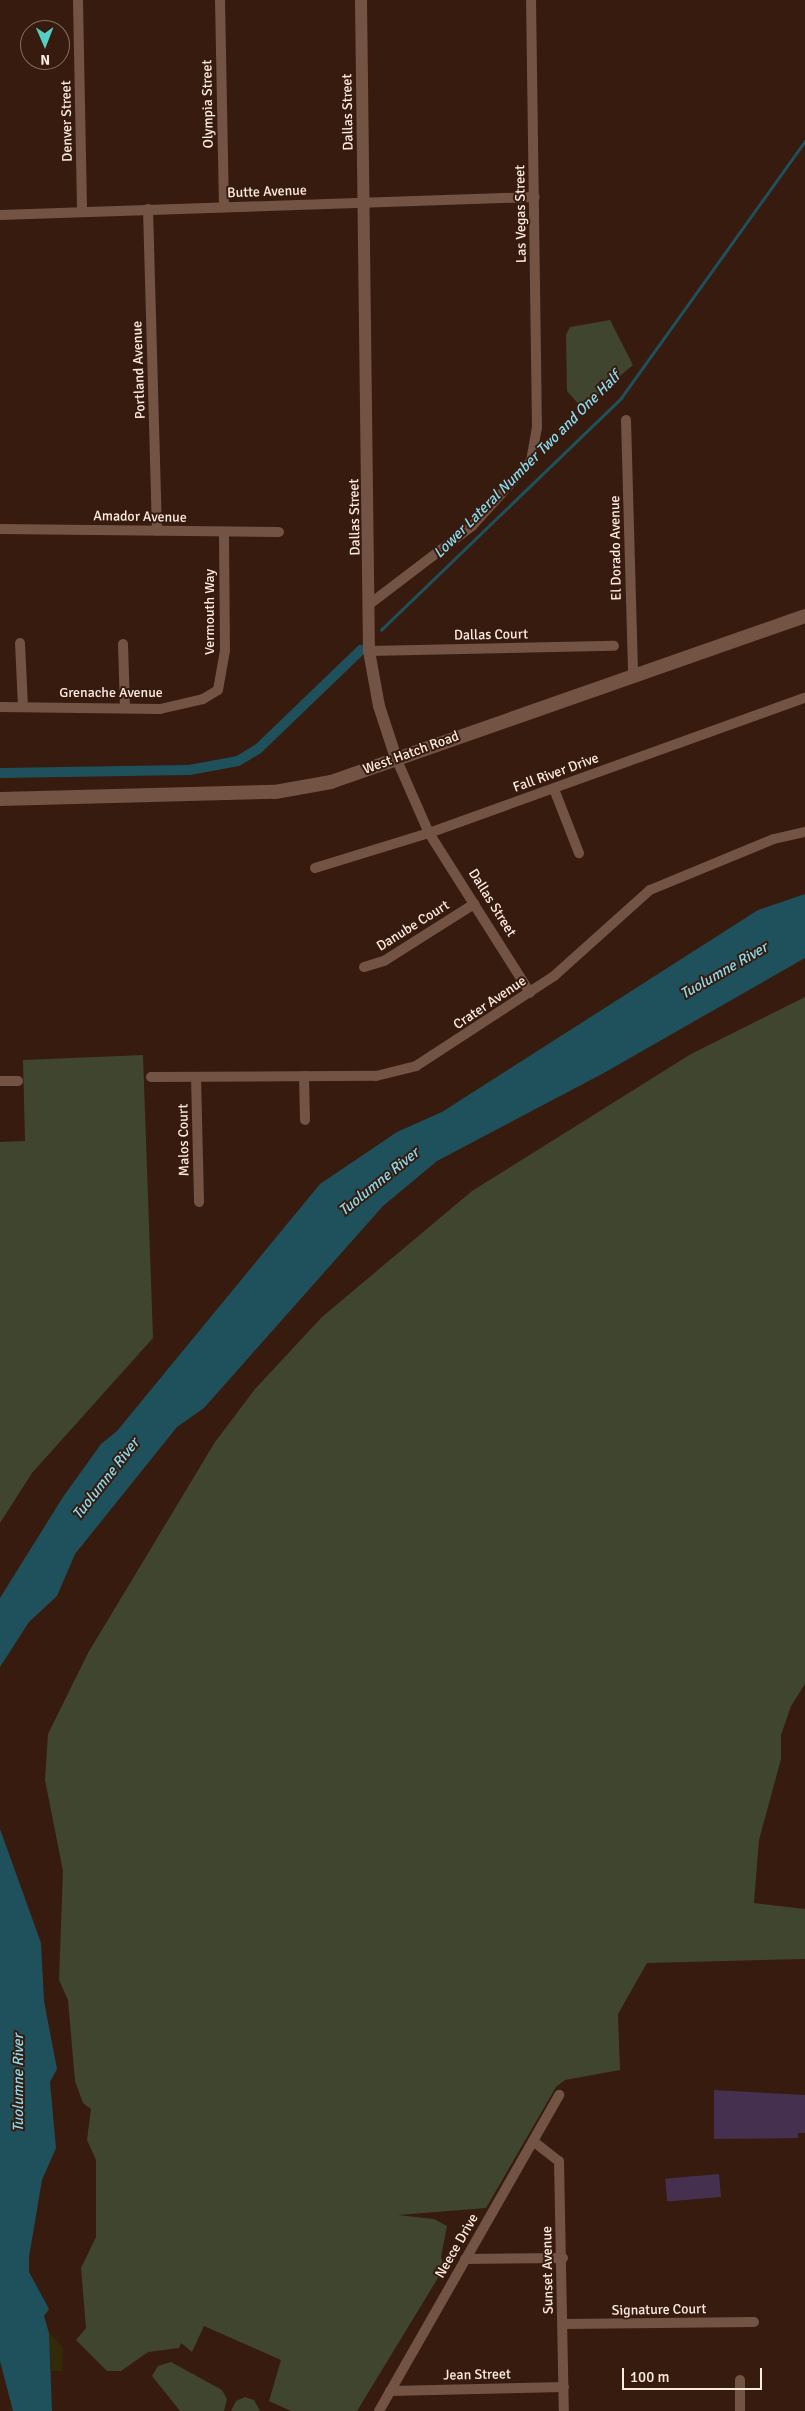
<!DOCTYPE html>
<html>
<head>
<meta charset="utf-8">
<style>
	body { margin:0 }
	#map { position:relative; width:805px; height:2411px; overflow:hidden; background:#361b0e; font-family:Signika,sans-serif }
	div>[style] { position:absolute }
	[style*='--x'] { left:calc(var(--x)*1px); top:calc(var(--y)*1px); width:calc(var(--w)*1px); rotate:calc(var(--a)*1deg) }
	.green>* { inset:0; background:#40452f }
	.sand>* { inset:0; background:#322a09 }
	.water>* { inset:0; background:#1f515c }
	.stream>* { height:2.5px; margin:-1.25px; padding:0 1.25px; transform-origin:1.25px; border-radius:1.25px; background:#1f515c }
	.canal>* { height:10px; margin:-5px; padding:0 5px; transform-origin:5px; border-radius:5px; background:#1f515c }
	.building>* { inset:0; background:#45314f; transform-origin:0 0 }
	.minor>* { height:10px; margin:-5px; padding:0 5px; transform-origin:5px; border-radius:5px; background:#725344 }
	.tertiary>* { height:12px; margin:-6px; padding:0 6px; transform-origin:6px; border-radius:6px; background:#725344 }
	.secondary>* { height:14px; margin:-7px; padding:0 7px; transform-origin:7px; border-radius:7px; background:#725344 }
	span { translate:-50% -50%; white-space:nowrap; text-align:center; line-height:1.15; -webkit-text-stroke:4px #361b0e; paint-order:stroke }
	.street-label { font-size:14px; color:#fdeae1 }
	.water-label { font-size:15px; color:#88dbf0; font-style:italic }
	.north { position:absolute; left:20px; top:20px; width:50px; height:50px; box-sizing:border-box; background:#361b0e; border:1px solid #866e62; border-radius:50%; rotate:179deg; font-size:14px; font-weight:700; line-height:20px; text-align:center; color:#fdeae1 }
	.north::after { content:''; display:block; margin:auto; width:18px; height:22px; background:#55cec5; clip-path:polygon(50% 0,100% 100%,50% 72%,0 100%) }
	.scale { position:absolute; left:622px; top:2368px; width:140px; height:22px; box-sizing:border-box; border:2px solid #fdeae1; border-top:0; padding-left:6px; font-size:15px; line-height:18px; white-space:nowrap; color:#fdeae1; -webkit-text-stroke:4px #361b0e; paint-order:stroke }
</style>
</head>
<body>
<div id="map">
	<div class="green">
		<div style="clip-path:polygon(610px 320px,633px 365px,582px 408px,567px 391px,566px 335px,570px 327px)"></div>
		<div style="clip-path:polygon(805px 997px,805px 1684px,791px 1706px,781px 1735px,781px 1759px,759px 1840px,754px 1903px,805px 1909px,805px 1959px,647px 1963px,618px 2014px,620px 2070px,565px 2080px,556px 2087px,486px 2208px,398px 2215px,434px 2219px,447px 2226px,441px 2257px,444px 2268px,357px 2411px,291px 2411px,269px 2401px,281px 2360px,204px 2326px,192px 2352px,181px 2343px,179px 2348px,148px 2352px,121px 2371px,107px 2371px,76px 2340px,86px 2328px,81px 2268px,96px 2237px,96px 2160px,87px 2140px,91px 2109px,83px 2103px,75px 2081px,68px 2000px,59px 1980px,63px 1871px,45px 1780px,48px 1734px,88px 1653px,215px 1442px,255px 1389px,322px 1317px,472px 1191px,691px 1054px)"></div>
		<div style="clip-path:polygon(143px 1055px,153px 1338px,32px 1473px,0 1523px,0 1142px,25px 1141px,23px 1060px)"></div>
		<div style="clip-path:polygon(171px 2362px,222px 2390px,227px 2399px,224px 2411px,180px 2411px,152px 2376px,158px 2366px)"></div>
		<div style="clip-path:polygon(245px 2397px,254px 2400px,260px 2411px,231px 2411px,236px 2401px)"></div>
	</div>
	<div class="sand">
		<div style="clip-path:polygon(49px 2333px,63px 2347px,62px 2371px,51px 2371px)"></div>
	</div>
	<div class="water">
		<div style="clip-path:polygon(805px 894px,805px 958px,602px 1074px,437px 1161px,383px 1206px,204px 1408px,177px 1427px,75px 1554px,57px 1596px,29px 1622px,0 1667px,0 1598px,63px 1497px,101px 1444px,117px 1431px,320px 1184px,397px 1132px,442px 1112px,758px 910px)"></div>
		<div style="clip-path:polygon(0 1829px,41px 1943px,44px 2001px,57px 2069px,50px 2082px,56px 2148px,42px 2180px,29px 2257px,29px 2272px,49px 2309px,44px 2316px,49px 2333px,52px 2411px,13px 2411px,0 2361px)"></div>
	</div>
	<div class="stream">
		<div style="--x:381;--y:630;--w:334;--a:-44"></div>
		<div style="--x:621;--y:398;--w:316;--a:-54.4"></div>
	</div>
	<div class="canal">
		<div style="--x:0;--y:773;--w:189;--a:-0.9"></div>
		<div style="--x:189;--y:770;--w:50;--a:-10.4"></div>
		<div style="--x:238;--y:761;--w:23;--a:-31"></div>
		<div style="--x:258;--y:749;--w:143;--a:-43.9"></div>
	</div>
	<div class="building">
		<div style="clip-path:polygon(714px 2090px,805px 2095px,805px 2133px,798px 2133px,798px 2138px,714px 2139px)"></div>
		<div style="left:719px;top:2174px;width:23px;height:54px;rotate:85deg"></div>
	</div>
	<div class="minor">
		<div style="--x:78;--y:0;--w:211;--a:88.9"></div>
		<div style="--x:220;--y:0;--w:207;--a:88.9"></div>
		<div style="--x:148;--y:209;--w:322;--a:88.4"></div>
		<div style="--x:0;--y:215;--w:535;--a:-1.93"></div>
		<div style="--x:626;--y:420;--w:256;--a:88.4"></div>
		<div style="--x:0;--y:529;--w:279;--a:0.6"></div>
		<div style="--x:371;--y:603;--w:127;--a:-37.3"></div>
		<div style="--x:472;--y:526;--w:88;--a:-47.8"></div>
		<div style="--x:531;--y:461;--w:34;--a:-80"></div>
		<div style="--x:537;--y:428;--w:428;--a:-90.8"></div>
		<div style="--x:20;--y:643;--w:64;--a:87.3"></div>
		<div style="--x:123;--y:644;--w:62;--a:88.2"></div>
		<div style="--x:369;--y:651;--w:245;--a:-1.2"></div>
		<div style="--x:0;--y:707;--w:160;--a:0.7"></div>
		<div style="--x:160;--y:709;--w:44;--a:-13.1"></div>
		<div style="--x:203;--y:699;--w:17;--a:-31"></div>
		<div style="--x:218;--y:690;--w:40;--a:-80"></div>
		<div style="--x:225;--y:651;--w:117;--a:-90.5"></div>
		<div style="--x:396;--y:758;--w:82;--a:66.3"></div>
		<div style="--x:429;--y:833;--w:189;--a:57.7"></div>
		<div style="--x:554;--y:789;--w:69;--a:68.7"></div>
		<div style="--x:315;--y:868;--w:119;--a:-17.1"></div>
		<div style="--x:429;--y:833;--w:400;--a:-19.8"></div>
		<div style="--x:364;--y:967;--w:21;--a:-17"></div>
		<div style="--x:384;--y:961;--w:107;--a:-32.3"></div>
		<div style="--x:304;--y:1076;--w:44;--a:88.7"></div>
		<div style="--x:151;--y:1077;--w:225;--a:-0.3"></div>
		<div style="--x:376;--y:1076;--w:41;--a:-14"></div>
		<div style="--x:416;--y:1066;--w:165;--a:-33.1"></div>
		<div style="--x:554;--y:976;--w:129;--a:-41.9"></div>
		<div style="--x:650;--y:890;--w:134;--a:-22.4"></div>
		<div style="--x:774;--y:839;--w:32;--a:-13"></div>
		<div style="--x:196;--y:1077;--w:125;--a:88.6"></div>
		<div style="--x:0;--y:1081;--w:18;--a:0"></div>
		<div style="--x:533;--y:2141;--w:33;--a:38"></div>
		<div style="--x:559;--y:2161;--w:250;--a:88.9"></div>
		<div style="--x:465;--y:2259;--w:98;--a:-0.6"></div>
		<div style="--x:563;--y:2324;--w:191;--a:-0.6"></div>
		<div style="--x:740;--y:2380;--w:31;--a:90"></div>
		<div style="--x:390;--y:2391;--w:174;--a:-1.3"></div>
		<div style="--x:379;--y:2411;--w:364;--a:-60.3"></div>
	</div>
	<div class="tertiary">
		<div style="--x:361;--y:0;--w:651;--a:89.3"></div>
		<div style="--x:369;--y:651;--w:56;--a:79.7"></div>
		<div style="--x:379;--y:706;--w:55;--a:71.9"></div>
	</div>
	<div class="secondary">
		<div style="--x:0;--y:799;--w:275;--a:-1.5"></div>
		<div style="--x:275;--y:792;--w:57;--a:-10.1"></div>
		<div style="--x:331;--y:782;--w:502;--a:-19.3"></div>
	</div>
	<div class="street-label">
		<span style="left:208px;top:104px;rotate:-91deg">Olympia Street</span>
		<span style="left:348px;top:112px;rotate:-91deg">Dallas Street</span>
		<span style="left:67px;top:121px;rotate:-91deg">Denver Street</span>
		<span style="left:267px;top:192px;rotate:-2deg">Butte Avenue</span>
		<span style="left:521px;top:214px;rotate:-91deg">Las Vegas Street</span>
		<span style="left:139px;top:370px;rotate:-92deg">Portland Avenue</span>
		<span style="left:140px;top:517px;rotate:1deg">Amador Avenue</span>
		<span style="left:355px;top:517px;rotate:-91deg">Dallas Street</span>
		<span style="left:616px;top:548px;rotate:-91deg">El Dorado Avenue</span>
		<span style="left:210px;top:612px;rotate:-90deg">Vermouth Way</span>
		<span style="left:491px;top:635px;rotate:-1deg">Dallas Court</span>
		<span style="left:111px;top:693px">Grenache Avenue</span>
		<span style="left:411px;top:753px;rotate:-20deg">West Hatch Road</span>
		<span style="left:556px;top:773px;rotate:-20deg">Fall River Drive</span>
		<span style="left:492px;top:903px;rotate:58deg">Dallas Street</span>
		<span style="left:413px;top:926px;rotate:-32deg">Danube Court</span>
		<span style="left:490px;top:1003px;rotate:-34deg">Crater Avenue</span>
		<span style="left:184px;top:1140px;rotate:-91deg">Malos Court</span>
		<span style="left:457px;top:2246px;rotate:-60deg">Neece Drive</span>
		<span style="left:548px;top:2270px;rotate:-91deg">Sunset Avenue</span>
		<span style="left:659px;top:2310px;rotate:-1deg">Signature Court</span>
		<span style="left:477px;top:2375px;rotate:-1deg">Jean Street</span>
	</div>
	<div class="water-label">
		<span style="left:527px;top:465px;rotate:-45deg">Lower Lateral Number Two and One Half</span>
		<span style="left:724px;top:971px;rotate:-30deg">Tuolumne River</span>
		<span style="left:379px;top:1182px;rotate:-39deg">Tuolumne River</span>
		<span style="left:106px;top:1479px;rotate:-52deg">Tuolumne River</span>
		<span style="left:19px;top:2083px;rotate:-90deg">Tuolumne River</span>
	</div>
	<div class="north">N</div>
	<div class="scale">100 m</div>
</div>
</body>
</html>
